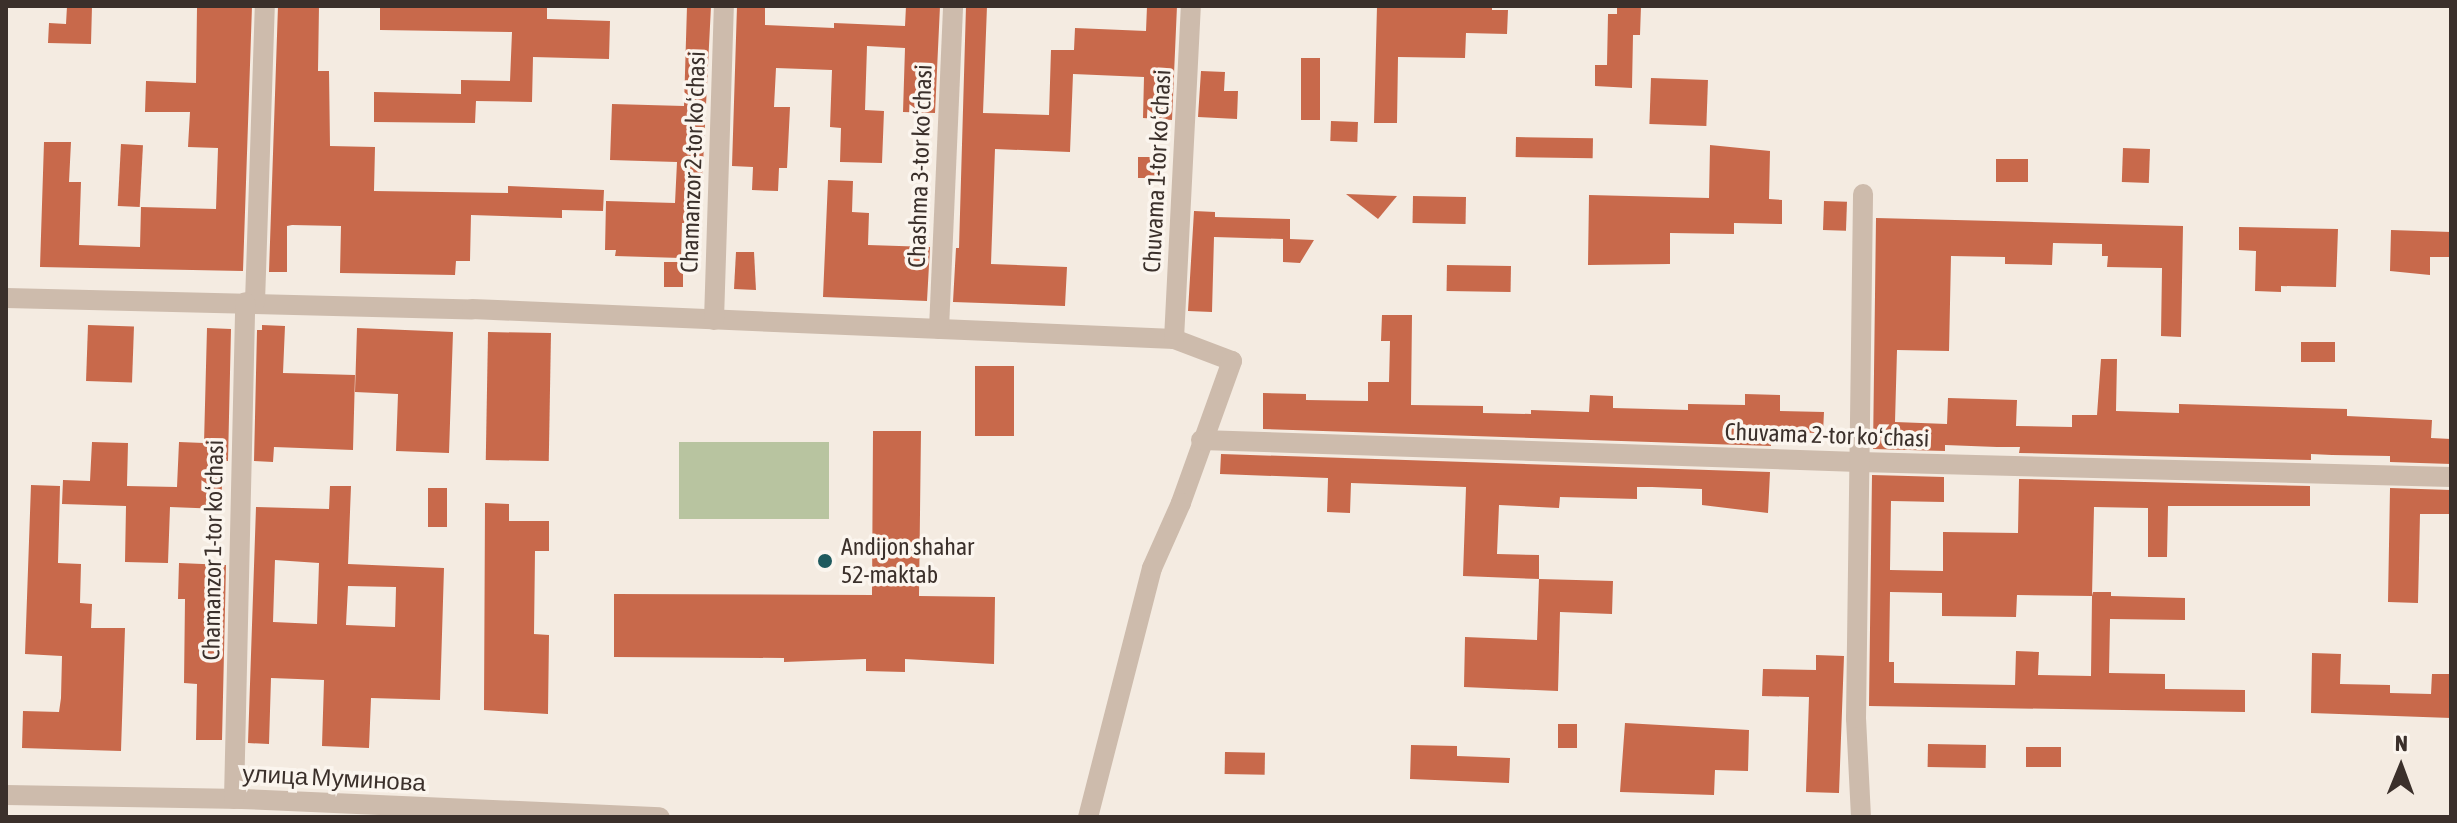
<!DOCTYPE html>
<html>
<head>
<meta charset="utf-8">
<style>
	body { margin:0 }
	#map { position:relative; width:2457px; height:823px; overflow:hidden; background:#f4ebe1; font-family:"Asap Condensed",sans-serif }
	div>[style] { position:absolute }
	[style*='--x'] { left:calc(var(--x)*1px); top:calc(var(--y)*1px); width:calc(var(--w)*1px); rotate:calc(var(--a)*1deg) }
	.green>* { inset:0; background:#b8c4a0; transform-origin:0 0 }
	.building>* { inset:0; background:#c8694b; transform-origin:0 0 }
	.street>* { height:20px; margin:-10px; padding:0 10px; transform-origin:10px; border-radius:10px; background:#cdbbac }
	.dots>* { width:22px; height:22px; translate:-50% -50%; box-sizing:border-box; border:4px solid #fbf5ee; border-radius:50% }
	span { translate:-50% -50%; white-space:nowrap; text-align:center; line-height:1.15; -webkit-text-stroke:7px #fbf5ee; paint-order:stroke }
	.street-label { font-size:24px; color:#3b302b }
	.poi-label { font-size:24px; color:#3b302b }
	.left { translate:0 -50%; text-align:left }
	.frame { position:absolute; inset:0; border:8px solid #3b302b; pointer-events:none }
	.north { position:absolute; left:2361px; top:727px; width:80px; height:80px; -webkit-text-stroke:6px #fbf5ee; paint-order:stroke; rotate:1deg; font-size:22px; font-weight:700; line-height:32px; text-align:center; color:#3b302b }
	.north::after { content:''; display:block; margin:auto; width:28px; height:36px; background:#3b302b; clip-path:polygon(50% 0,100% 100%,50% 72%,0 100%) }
</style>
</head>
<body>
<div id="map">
	<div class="green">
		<div style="left:829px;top:442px;width:77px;height:150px;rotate:90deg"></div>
	</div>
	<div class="building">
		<div style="clip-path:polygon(67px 6px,92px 6px,91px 44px,48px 43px,49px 23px,66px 24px)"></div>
		<div style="clip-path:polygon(225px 6px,252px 6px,243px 271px,40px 267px,44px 142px,71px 142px,69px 182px,81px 182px,79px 245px,140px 247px,141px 207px,216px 209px,218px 148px,188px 147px,190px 112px,145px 112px,146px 81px,196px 83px,197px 7px)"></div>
		<div style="clip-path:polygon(278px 6px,319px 6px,318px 71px,329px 71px,330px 146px,375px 147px,374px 191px,508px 193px,508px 186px,604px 190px,603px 211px,562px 210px,562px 218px,471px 215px,470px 261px,456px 261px,455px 275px,340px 273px,341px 226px,292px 225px,287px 226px,287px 272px,269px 272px)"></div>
		<div style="clip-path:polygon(438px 6px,547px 6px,547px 19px,610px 21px,609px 59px,533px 57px,532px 102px,476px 101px,475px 123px,374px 122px,374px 92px,461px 94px,461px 80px,510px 81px,512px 32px,380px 30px,380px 8px)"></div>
		<div style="clip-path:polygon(687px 6px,711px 6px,700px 224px,682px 223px,681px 258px,615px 256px,616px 250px,605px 250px,606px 201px,675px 203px,677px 162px,610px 160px,612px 104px,684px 106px)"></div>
		<div style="clip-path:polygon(737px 6px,765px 6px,765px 25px,834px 28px,834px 23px,905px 26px,906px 6px,940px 6px,935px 113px,903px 112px,905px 48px,867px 46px,865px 110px,884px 111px,882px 163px,840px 162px,841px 128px,830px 127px,832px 70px,776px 68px,774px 107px,790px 107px,787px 168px,779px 168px,778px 191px,752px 190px,753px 167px,732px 166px)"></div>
		<div style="clip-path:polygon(966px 6px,987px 6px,983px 113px,1049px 115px,1051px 50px,1074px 50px,1075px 28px,1146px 31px,1147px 6px,1177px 6px,1172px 120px,1143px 118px,1144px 77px,1073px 74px,1070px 152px,995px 149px,991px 264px,1067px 267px,1065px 306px,953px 302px,956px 248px,959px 248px)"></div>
		<div style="clip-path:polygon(1377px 6px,1492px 6px,1492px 10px,1508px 10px,1507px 34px,1466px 33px,1465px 58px,1398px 57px,1397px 123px,1374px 123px)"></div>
		<div style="clip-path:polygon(1617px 6px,1641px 6px,1640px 35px,1633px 35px,1632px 88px,1595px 86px,1595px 65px,1607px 65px,1608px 14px,1617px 14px)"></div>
		<div style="left:1301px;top:58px;width:19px;height:62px"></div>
		<div style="clip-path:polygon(1201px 71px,1225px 72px,1224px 91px,1238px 91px,1237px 119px,1198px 117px)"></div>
		<div style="left:1651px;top:78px;width:57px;height:46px;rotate:2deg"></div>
		<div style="left:1331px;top:121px;width:27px;height:20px;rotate:2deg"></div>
		<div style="left:1516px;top:137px;width:77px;height:20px;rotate:1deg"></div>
		<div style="left:121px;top:144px;width:22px;height:62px;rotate:3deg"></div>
		<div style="clip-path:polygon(1710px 145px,1770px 151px,1769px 199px,1782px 200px,1782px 224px,1734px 223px,1734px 234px,1670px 233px,1670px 264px,1588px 265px,1589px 195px,1709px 198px)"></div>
		<div style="left:2123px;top:148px;width:27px;height:34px;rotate:2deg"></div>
		<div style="left:1138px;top:157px;width:22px;height:21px"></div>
		<div style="left:1996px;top:159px;width:32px;height:23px"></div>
		<div style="clip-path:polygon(828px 180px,853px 181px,852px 212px,869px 213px,868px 245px,930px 247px,927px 301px,823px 297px)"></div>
		<div style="clip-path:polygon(1346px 194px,1397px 196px,1378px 219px)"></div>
		<div style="left:1413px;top:196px;width:53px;height:27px;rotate:1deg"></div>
		<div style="left:1824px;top:201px;width:23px;height:29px;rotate:2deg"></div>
		<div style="clip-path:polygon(1194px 211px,1215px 212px,1215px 217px,1290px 219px,1290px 239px,1314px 240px,1300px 263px,1283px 262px,1283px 239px,1214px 237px,1212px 312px,1188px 311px)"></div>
		<div style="clip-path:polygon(1876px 218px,2183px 226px,2181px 337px,2161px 336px,2162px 268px,2107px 267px,2108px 256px,2102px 256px,2102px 244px,2053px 243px,2052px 265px,2005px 264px,2005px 257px,1951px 256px,1949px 351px,1897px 350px,1895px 422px,1947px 424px,1948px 398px,2017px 400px,2016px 426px,2072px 427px,2072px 415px,2097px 415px,2101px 359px,2117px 359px,2116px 411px,2179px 413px,2179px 404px,2347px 409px,2347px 416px,2432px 420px,2431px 438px,2451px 439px,2451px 464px,2390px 462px,2390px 456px,2332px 455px,2311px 454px,2311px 460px,2019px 453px,2020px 447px,1997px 447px,1945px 445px,1945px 451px,1873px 449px)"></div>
		<div style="clip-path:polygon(2239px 227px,2338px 229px,2336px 287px,2281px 286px,2281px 292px,2255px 291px,2256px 251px,2239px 250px)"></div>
		<div style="clip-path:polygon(2391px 230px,2451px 232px,2451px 257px,2430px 257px,2430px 275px,2390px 271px)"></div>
		<div style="clip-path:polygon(736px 252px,754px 252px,756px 290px,734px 289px)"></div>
		<div style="left:664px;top:262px;width:19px;height:25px"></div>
		<div style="left:1447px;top:265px;width:64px;height:26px;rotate:1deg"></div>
		<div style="clip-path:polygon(1382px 315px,1412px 315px,1411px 405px,1483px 406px,1483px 413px,1531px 414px,1531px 410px,1589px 412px,1590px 395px,1613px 396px,1613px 408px,1688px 410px,1688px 404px,1745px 405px,1745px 394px,1780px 395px,1780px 411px,1824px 412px,1823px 433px,1771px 432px,1771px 446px,1263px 429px,1263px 393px,1306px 394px,1306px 400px,1368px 401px,1368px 382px,1389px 382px,1390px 341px,1381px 341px)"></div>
		<div style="left:88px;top:325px;width:46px;height:56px;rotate:2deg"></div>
		<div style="clip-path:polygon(262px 325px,285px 326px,283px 373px,355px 375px,353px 450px,274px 447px,273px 462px,254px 461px,257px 330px,262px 330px)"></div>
		<div style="clip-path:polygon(207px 328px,231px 329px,228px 461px,223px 461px,221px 509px,170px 507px,168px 563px,125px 562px,126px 506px,62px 504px,63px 480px,90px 481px,92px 442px,128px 443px,127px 486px,177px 487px,179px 442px,204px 443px)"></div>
		<div style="clip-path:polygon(357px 328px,453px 332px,449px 453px,396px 451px,398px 394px,355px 392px)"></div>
		<div style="left:488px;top:332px;width:63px;height:128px;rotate:1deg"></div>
		<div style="left:2301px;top:342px;width:34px;height:20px"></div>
		<div style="left:975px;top:366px;width:39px;height:70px"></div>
		<div style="clip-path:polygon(873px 431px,921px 431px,919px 596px,995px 597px,994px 664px,905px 659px,905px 672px,866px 671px,866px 659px,784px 662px,784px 658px,614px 657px,614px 594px,872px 595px)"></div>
		<div style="clip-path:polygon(1221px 454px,1770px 472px,1768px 513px,1702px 505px,1702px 489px,1652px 487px,1637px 487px,1637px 499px,1560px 497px,1559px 508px,1499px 505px,1497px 554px,1539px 555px,1539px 579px,1463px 576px,1466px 487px,1351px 483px,1350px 513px,1327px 512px,1328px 478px,1220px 474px)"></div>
		<div style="clip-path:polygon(evenodd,1872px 475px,1944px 477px,1944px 502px,1891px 501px,1890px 570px,1943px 571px,1943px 532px,2018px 533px,2019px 479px,2310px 486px,2310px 506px,2168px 506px,2167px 557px,2148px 557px,2148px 508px,2094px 507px,2092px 596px,2093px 592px,2111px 592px,2111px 596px,2185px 598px,2185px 620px,2110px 619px,2109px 673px,2165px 674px,2165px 689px,2245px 690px,2245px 712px,1869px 706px,1872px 475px,1890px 592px,1942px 593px,1942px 616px,2016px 617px,2017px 595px,2092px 596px,2091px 676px,2038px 675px,2039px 652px,2016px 651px,2015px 685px,1894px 683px,1894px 662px,1889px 662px,1890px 592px)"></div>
		<div style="clip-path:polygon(31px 485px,60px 486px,58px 563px,81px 564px,80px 603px,92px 604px,91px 628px,125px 628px,121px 751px,22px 748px,23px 711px,59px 712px,61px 698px,62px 656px,25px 654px)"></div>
		<div style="clip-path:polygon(evenodd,330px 486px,351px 486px,348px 564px,444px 568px,440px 700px,371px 698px,369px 748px,322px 746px,324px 680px,271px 678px,269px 744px,248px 743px,256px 507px,329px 509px,330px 486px,275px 560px,319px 563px,317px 624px,273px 622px,275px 560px,330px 486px,348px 586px,396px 587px,395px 627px,346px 625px,348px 586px)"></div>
		<div style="left:428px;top:488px;width:19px;height:39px"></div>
		<div style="clip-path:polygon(2390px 488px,2451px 490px,2451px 514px,2420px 514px,2418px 603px,2388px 602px)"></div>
		<div style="clip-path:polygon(485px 503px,509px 504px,509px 521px,549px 521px,549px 551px,535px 551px,534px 634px,549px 635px,548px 714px,484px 710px)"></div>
		<div style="clip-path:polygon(179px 563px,226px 565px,222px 740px,196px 740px,197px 684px,184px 683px,185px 599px,178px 599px)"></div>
		<div style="clip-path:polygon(1539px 579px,1613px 581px,1612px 614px,1560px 612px,1558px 691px,1464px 687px,1465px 637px,1537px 640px)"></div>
		<div style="clip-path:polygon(2312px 653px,2341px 654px,2340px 684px,2390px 685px,2390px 693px,2431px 694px,2432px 674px,2451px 674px,2451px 718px,2311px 713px)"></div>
		<div style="clip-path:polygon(1816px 655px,1844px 656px,1839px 793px,1806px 792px,1809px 697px,1762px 696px,1763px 669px,1816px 670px)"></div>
		<div style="clip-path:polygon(1625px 723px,1749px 730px,1748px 771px,1715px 770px,1714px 795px,1620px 792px)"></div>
		<div style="left:1558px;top:724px;width:19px;height:24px"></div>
		<div style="left:1928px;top:744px;width:58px;height:23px;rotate:1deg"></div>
		<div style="clip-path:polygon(1411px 745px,1457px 746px,1457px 756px,1510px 758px,1509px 783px,1410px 779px)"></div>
		<div style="left:2026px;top:747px;width:35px;height:20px"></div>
		<div style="left:1225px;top:752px;width:40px;height:22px;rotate:1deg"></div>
	</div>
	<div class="street">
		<div style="--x:6;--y:298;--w:466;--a:1.4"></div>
		<div style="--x:472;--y:309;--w:703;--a:2.45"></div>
		<div style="--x:1174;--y:339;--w:62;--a:20.8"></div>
		<div style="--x:1232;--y:361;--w:151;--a:109.8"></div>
		<div style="--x:1181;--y:503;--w:71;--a:114"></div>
		<div style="--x:1152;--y:568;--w:257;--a:104.4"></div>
		<div style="--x:255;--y:302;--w:296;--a:-88.1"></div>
		<div style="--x:714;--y:320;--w:314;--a:-88.2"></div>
		<div style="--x:939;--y:329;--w:323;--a:-87.5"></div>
		<div style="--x:1174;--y:339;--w:333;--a:-87.1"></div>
		<div style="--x:1201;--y:440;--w:658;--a:1.91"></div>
		<div style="--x:1859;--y:462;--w:592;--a:1.45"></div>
		<div style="--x:6;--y:795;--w:236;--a:1"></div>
		<div style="--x:242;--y:799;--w:418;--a:2.5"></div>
		<div style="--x:234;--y:799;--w:497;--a:-88.7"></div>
		<div style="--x:1861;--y:817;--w:99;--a:-92.9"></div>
		<div style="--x:1856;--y:718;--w:524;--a:-89.23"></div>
	</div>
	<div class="dots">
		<div style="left:825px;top:561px;background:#1f5a5e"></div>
	</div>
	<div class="street-label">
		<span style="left:693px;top:162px;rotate:-88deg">Chamanzor 2-tor koʻchasi</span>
		<span style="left:920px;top:166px;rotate:-88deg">Chashma 3-tor koʻchasi</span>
		<span style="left:1157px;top:171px;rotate:-87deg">Chuvama 1-tor koʻchasi</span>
		<span style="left:1827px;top:435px;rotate:2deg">Chuvama 2-tor koʻchasi</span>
		<span style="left:213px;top:550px;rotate:-89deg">Chamanzor 1-tor koʻchasi</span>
		<span style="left:334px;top:778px;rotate:3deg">улица Муминова</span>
	</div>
	<div class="poi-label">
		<span class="left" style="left:841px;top:561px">Andijon shahar<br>52-maktab</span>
	</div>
	<div class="frame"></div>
	<div class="north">N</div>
</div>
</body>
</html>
